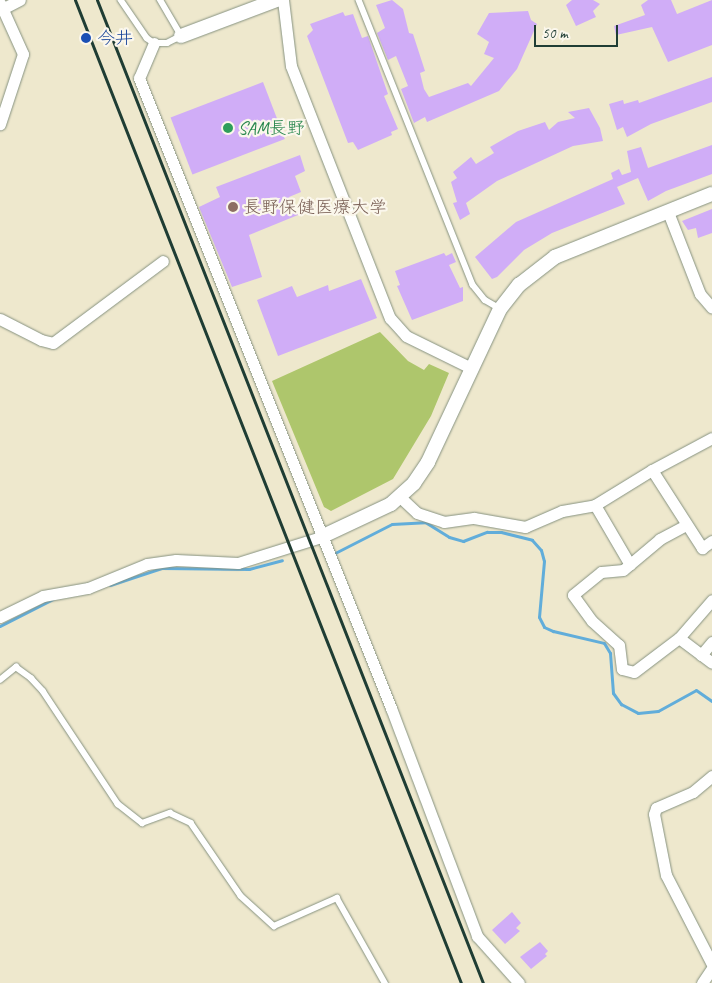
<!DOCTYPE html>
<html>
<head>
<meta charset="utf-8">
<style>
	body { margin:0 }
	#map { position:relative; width:712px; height:983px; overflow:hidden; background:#eee8cd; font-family:Caveat,"Klee One",sans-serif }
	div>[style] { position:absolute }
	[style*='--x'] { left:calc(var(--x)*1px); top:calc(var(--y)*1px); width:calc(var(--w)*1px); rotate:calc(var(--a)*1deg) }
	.green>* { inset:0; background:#aec66c }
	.stream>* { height:3px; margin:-1.5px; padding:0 1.5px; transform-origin:1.5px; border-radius:1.5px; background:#61adda }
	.building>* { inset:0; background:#d0adf7; transform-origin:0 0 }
	.roads { filter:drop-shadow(0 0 1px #869280) drop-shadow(0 0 1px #869280) }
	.service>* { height:5.5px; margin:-2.75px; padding:0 2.75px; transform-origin:2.75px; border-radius:2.75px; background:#fff }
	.minor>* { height:11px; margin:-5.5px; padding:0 5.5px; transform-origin:5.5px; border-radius:5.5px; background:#fff }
	.tertiary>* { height:14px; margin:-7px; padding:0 7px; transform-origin:7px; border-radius:7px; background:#fff }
	.rail>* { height:3px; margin:-1.5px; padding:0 1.5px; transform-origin:1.5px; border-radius:1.5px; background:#1f3d34 }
	.dots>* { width:14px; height:14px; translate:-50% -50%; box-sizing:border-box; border:2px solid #fbf7ec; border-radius:50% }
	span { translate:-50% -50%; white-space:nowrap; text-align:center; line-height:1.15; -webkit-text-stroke:4.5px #fbf7ec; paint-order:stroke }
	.transit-label { font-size:18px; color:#164399 }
	.left { translate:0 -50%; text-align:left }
	.leisure-label { font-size:18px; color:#27864d }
	.education-label { font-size:18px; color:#785e54 }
	.scale { position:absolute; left:534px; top:25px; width:84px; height:22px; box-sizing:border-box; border:2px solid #1f3d34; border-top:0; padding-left:6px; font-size:15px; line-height:18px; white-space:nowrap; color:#1f3d34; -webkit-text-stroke:4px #fbf7ec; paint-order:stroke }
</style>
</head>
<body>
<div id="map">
	<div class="green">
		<div style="clip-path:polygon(380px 332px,408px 361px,424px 370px,429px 364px,449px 373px,431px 416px,393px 479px,331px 511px,324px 507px,272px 381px)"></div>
	</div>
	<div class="stream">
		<div style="--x:333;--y:554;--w:66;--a:-27"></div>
		<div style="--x:392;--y:524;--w:33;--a:-3"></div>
		<div style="--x:425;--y:522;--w:28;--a:32"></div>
		<div style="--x:449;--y:537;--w:15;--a:16"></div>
		<div style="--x:463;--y:541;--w:26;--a:-21"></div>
		<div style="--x:487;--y:532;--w:14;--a:0"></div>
		<div style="--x:501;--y:532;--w:32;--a:14"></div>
		<div style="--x:532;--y:540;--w:13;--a:48"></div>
		<div style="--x:541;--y:550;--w:11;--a:75"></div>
		<div style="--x:544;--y:561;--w:56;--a:95.1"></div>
		<div style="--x:539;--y:617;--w:11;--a:63"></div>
		<div style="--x:544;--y:627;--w:10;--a:24"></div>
		<div style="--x:553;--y:631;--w:52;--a:13.2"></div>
		<div style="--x:604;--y:643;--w:12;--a:59"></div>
		<div style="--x:610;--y:653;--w:40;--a:85.7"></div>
		<div style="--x:613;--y:693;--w:14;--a:54"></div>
		<div style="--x:621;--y:704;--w:19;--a:28"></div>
		<div style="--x:638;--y:713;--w:20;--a:-6"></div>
		<div style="--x:658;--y:711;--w:43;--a:-28.9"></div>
		<div style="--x:696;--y:690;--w:19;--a:35"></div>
		<div style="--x:110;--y:585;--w:55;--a:-18.1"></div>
		<div style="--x:162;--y:568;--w:87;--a:0.7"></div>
		<div style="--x:249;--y:569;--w:34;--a:-15"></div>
		<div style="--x:0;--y:626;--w:59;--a:-27"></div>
	</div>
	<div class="building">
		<div style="clip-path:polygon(392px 0,403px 9px,409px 33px,413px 34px,425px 71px,420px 73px,424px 89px,429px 97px,468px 83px,471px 86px,494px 58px,484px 54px,489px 42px,477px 34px,489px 13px,528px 11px,531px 20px,537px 24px,517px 69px,499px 91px,427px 122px,425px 117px,414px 123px,401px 89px,408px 86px,396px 56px,388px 60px,377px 33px,385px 28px,376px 5px)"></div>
		<div style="clip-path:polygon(572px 0,593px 0,600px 4px,593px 11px,596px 17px,576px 26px,566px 5px)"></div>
		<div style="clip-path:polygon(648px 0,671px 0,677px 14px,712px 0,712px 45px,668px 62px,652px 27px,616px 35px,614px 26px,645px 15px,641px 5px)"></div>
		<div style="clip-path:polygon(343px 12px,345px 16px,353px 14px,362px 38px,368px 36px,388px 94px,384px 96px,398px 129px,391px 132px,392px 135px,358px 150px,353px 142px,348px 143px,307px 36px,313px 30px,310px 24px)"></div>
		<div style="clip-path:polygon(712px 77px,712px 102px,651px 124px,627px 137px,623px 127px,617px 130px,609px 104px,623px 100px,624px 104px,638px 100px,639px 103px)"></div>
		<div style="left:263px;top:82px;width:61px;height:99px;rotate:69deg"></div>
		<div style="clip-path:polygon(589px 108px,600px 128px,603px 141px,573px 146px,497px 181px,466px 203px,470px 214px,460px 220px,453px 203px,457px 202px,451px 182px,457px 178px,453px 172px,471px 157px,476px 164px,494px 153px,490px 147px,518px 131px,545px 122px,549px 130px,558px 122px,575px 118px,568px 112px)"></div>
		<div style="clip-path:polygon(712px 145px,712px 174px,666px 191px,648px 201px,638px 178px,617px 187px,625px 204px,552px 233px,524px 250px,497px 277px,492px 279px,475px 257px,516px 222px,613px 179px,611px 173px,619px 169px,622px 175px,631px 172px,627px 151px,641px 147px,648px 168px)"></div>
		<div style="clip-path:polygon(300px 155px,305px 171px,295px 176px,301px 192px,289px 197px,298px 215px,249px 235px,262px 277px,232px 287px,199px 207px,220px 197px,216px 187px)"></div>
		<div style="clip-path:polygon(712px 209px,712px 233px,698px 238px,696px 228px,688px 230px,682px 221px)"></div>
		<div style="clip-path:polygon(444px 253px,446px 256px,452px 253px,456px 262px,449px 265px,460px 288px,463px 287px,463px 301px,412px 320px,397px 286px,400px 285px,395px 271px)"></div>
		<div style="clip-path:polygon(361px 279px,377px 318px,278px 356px,257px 300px,292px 286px,297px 297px,328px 285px,329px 291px)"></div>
		<div style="clip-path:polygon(512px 912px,521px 923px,516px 928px,520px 931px,505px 944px,492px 930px)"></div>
		<div style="clip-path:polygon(540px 942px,548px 951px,545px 954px,547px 956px,531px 969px,520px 957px)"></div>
	</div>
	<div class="roads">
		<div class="service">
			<div style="--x:121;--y:0;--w:46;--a:55.6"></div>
			<div style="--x:147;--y:38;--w:9;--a:36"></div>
			<div style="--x:154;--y:43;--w:13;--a:0"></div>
			<div style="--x:167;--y:43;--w:16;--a:-27"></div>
			<div style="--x:181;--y:36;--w:42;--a:-120.3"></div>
			<div style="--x:359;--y:0;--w:307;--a:68.2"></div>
			<div style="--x:473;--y:285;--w:19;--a:51"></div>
			<div style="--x:485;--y:300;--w:16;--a:30"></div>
			<div style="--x:0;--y:680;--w:21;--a:-39"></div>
			<div style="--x:16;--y:667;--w:19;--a:36"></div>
			<div style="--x:31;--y:678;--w:18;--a:47"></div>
			<div style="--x:43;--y:691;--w:136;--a:56.4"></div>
			<div style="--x:118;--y:804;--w:31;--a:38"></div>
			<div style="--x:142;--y:823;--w:30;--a:-20"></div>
			<div style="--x:170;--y:813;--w:23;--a:25"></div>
			<div style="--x:191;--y:823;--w:88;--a:55.6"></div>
			<div style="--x:241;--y:896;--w:45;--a:42.3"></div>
			<div style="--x:274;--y:926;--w:69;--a:-24"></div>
			<div style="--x:337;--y:898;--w:98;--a:60.5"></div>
		</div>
		<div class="minor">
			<div style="--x:283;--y:0;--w:66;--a:83.1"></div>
			<div style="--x:291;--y:66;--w:271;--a:68.6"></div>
			<div style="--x:390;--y:318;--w:24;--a:48"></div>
			<div style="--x:406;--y:336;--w:72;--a:26.2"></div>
			<div style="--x:0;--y:3;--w:56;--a:65.7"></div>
			<div style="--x:23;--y:54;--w:74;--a:108.2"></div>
			<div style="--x:2;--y:9;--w:20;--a:-27"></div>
			<div style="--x:154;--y:43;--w:38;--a:113"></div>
			<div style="--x:139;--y:78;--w:679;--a:68.2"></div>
			<div style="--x:391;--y:708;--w:244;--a:69.3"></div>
			<div style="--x:477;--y:936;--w:63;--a:48.2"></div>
			<div style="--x:668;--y:212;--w:88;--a:68.7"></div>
			<div style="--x:700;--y:294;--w:18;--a:49"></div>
			<div style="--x:0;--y:319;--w:46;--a:27.1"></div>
			<div style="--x:41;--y:340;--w:12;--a:14"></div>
			<div style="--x:53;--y:343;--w:137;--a:-36.7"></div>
			<div style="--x:652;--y:470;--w:68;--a:-28.1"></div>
			<div style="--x:400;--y:497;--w:23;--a:43"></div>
			<div style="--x:417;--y:513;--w:28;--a:18"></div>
			<div style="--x:444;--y:522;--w:30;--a:-8"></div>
			<div style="--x:474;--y:518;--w:52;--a:10"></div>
			<div style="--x:525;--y:527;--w:40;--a:-23.4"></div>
			<div style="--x:562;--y:511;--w:34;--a:-10"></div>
			<div style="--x:595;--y:505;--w:67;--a:-31.6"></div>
			<div style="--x:652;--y:470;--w:93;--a:57.3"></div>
			<div style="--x:702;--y:548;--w:12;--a:-35"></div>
			<div style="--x:595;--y:505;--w:69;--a:59.7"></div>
			<div style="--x:686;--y:525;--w:30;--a:152"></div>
			<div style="--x:660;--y:539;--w:48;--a:140"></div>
			<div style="--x:623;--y:570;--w:22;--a:175"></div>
			<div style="--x:601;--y:572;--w:36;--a:141"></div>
			<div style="--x:573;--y:595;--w:32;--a:54"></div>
			<div style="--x:592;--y:621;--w:36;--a:42"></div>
			<div style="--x:619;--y:645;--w:24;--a:83"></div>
			<div style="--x:622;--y:669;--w:12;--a:14"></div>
			<div style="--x:634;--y:672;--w:56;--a:-37.1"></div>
			<div style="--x:679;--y:638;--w:50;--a:-49"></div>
			<div style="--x:0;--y:617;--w:48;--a:-26"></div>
			<div style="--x:43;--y:596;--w:46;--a:-10.1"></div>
			<div style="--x:88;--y:588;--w:64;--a:-22.1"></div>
			<div style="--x:147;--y:564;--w:29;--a:-8"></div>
			<div style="--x:176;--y:560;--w:62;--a:2.8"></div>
			<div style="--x:238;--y:563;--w:87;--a:-17.4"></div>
			<div style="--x:679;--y:638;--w:41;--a:37.1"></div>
			<div style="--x:701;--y:655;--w:17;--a:-50"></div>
			<div style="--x:712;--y:776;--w:25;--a:140"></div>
			<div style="--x:693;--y:792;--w:40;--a:156.6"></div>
			<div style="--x:656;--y:808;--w:6;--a:108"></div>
			<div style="--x:654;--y:814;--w:62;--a:78.9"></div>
			<div style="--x:666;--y:875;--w:100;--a:62.7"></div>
			<div style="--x:702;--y:983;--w:18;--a:-56"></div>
		</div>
		<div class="tertiary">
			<div style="--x:181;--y:36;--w:103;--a:-20.6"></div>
			<div style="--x:321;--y:537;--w:77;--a:-25.2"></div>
			<div style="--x:391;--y:504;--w:31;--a:-42"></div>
			<div style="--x:414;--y:483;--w:25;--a:-56"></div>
			<div style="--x:428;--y:462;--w:169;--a:-64.8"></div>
			<div style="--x:500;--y:309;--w:31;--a:-52"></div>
			<div style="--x:519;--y:285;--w:46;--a:-37.9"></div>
			<div style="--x:555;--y:257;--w:169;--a:-21.9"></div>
		</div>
	</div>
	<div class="rail">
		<div style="--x:75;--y:0;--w:1056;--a:68.56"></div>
		<div style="--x:97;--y:0;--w:1056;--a:68.56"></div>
	</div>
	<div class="dots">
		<div style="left:86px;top:38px;background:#1a4fb4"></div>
		<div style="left:228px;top:128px;background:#2e9e5b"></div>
		<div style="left:233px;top:207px;background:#8d6e63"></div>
	</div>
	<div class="transit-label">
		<span class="left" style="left:97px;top:38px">今井</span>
	</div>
	<div class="leisure-label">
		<span class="left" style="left:238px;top:128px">SAM長野</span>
	</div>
	<div class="education-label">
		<span class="left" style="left:243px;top:207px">長野保健医療大学</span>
	</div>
	<div class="scale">50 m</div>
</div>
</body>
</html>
